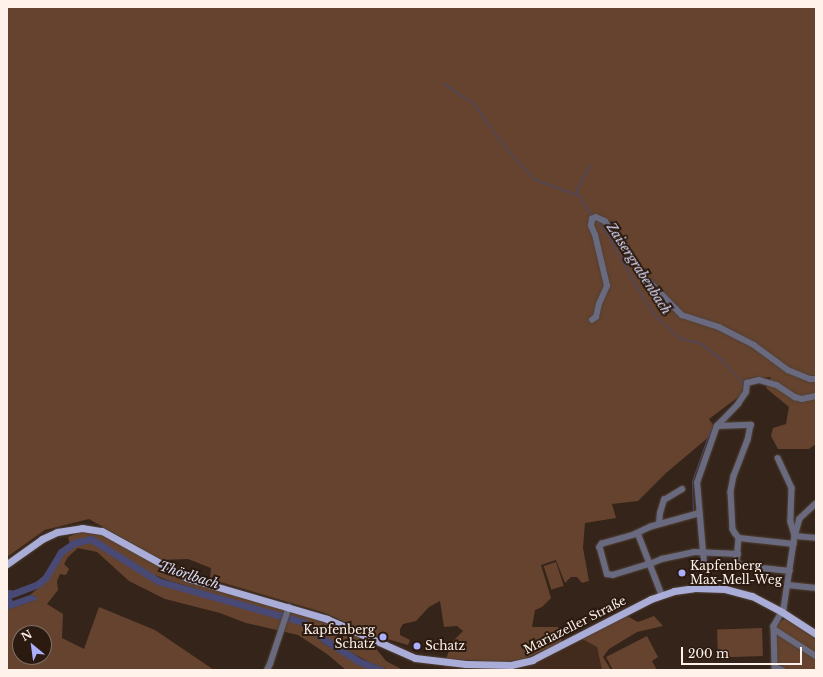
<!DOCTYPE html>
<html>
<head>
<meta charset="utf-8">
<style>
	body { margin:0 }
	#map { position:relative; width:823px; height:677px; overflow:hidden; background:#352419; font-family:"Libre Baskerville",serif }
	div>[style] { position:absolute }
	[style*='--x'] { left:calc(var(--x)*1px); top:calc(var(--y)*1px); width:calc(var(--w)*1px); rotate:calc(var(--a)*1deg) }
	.built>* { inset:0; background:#422a1c }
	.green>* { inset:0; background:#65432e; transform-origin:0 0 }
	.water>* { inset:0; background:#484974 }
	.stream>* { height:1px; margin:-0.5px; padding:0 0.5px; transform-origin:0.5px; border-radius:0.5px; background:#484974 }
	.river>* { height:7px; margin:-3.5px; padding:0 3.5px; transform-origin:3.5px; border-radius:3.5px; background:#484974 }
	.roads { filter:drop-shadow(0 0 1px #514136) drop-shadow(0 0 1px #514136) }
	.minor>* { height:5.5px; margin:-2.75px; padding:0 2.75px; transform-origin:2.75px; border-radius:2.75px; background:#696a7f }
	.major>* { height:7px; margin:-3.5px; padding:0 3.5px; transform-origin:3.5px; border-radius:3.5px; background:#a9add7 }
	.dots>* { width:11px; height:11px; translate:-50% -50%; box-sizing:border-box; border:2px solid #2b1a10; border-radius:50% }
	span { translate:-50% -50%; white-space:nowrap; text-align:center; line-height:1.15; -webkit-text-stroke:4px #2b1a10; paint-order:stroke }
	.poi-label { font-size:12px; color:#fef2eb }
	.left { translate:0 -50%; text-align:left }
	.right { translate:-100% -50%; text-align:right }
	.street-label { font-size:12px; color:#fef2eb }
	.water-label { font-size:13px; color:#dbdefb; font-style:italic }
	.frame { position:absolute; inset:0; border:8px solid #fef2eb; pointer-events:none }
	.north { position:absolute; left:12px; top:625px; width:40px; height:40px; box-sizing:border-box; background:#2b1a10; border:1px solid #7f7068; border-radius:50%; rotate:331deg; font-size:11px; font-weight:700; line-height:16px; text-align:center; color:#fef2eb }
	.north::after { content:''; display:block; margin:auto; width:14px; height:18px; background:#acaffb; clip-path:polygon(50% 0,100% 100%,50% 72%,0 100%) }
	.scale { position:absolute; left:681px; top:647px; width:121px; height:18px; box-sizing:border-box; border:2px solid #fef2eb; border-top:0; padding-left:5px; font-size:12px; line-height:14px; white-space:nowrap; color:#fef2eb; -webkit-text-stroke:3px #2b1a10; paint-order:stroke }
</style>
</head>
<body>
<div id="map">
	<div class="built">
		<div style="clip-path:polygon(582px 639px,597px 647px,602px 670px,444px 670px,444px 665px,477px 667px,541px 659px)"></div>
	</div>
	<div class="green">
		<div style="clip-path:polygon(7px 7px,816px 7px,816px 444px,809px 449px,778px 449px,771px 436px,773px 428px,786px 424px,789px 407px,766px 388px,771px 377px,745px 379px,741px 395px,709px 419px,714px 426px,710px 436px,666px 473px,638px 501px,612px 504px,616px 518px,585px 523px,583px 548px,589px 581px,582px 583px,577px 577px,571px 577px,565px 583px,556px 560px,541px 565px,551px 598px,542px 607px,535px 610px,532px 627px,558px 627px,562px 642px,522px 660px,504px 662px,446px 659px,452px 642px,463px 631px,457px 626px,444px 627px,440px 601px,429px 607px,416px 621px,403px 624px,400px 629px,400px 635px,410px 640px,408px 645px,373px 635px,325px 613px,210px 579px,211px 568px,188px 559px,161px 560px,89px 519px,45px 530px,7px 557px)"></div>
		<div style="clip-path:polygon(82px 531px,100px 533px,117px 541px,152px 563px,202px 586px,322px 619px,370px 641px,386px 661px,403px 670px,388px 670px,369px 662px,335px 644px,303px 621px,167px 580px,147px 572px,94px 538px,84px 538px,70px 544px,68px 537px)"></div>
		<div style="clip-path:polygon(evenodd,89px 541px,152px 580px,172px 587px,303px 624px,324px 644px,373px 670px,346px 670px,327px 654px,298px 635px,246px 623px,220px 613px,165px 599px,129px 581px,97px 552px,78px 548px,68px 557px,64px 564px,69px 569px,66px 575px,60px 574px,57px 581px,58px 590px,47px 604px,63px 614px,62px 638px,84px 649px,99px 607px,155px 630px,214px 670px,7px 670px,7px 610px,36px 600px,36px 597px,30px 595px,49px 579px,63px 554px,75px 545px,89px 541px,20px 633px,44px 633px,44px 657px,20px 657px,20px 633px)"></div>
		<div style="left:556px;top:562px;width:25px;height:13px;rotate:72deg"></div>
		<div style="clip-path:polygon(627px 616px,638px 622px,654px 616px,663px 626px,637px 632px,609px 649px,603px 657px,611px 670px,602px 670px,597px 647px,582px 639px)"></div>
		<div style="clip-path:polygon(786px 619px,816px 639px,816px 670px,785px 670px,776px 660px,777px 626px,782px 620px)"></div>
		<div style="left:762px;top:628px;width:28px;height:45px;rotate:88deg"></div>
		<div style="clip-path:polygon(647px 636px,658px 657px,652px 661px,657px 670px,613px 670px,606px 657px)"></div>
	</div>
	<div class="water">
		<div style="clip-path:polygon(7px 590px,12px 590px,14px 597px,11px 598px,13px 601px,30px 595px,37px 597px,36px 600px,7px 610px)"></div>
	</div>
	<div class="stream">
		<div style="--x:443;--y:83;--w:36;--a:34"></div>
		<div style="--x:473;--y:103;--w:53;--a:54.2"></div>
		<div style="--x:504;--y:146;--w:45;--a:47.7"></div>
		<div style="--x:534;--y:179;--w:46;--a:20.4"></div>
		<div style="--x:590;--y:164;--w:30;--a:118"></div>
		<div style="--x:576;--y:190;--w:29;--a:59"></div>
		<div style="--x:595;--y:219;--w:17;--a:50"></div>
		<div style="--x:606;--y:232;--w:78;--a:60.8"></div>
		<div style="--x:644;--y:300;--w:24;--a:54"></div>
		<div style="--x:658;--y:319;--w:28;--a:42"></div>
		<div style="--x:679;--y:338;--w:22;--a:13"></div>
		<div style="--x:700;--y:343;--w:28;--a:38"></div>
		<div style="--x:722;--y:360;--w:26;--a:47"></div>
		<div style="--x:740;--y:379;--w:11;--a:68"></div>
		<div style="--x:744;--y:389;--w:3;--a:108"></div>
		<div style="--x:693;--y:511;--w:30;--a:-92"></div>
		<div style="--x:692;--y:481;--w:54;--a:-70.6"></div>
		<div style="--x:710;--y:430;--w:7;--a:-45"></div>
		<div style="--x:374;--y:670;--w:2;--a:-63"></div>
	</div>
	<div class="river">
		<div style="--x:7;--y:596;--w:33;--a:-21"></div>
		<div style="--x:38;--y:584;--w:11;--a:-41"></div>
		<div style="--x:46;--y:577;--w:29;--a:-59"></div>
		<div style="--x:61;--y:552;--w:16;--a:-35"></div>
		<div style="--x:74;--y:543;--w:17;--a:-13"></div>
		<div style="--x:91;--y:539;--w:79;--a:32.1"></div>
		<div style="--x:158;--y:581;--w:151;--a:15.8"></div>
		<div style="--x:303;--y:622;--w:28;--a:39"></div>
		<div style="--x:325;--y:640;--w:39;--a:32"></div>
		<div style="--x:358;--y:661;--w:24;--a:22"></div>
	</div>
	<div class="roads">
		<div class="minor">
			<div style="--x:592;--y:320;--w:5;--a:-37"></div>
			<div style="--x:596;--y:317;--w:13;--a:-77"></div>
			<div style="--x:599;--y:304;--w:20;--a:-66"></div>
			<div style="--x:607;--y:286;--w:52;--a:-103.2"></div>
			<div style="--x:595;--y:235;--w:10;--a:-114"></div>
			<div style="--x:591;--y:226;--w:7;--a:-82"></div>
			<div style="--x:592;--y:219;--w:4;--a:-27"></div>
			<div style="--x:596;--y:217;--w:10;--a:24"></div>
			<div style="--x:605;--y:221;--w:29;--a:52"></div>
			<div style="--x:623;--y:244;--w:37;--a:57"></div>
			<div style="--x:643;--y:275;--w:56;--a:45.7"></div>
			<div style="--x:682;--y:315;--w:39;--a:18"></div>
			<div style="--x:719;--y:327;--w:39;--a:27"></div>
			<div style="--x:754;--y:345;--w:42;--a:36.3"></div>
			<div style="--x:788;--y:370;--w:24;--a:22"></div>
			<div style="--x:810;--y:379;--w:6;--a:0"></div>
			<div style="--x:717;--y:426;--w:34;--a:-2"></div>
			<div style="--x:751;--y:425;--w:15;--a:101"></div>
			<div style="--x:748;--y:440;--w:39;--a:111"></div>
			<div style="--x:734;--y:476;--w:16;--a:101"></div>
			<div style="--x:731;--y:492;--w:37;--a:87"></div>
			<div style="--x:733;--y:529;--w:4;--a:63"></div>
			<div style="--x:735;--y:533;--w:6;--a:51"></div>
			<div style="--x:739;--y:538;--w:55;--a:6.2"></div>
			<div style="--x:778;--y:458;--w:33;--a:65"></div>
			<div style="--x:792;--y:488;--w:34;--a:92"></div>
			<div style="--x:791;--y:522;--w:15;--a:74"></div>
			<div style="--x:795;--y:536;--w:74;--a:98.6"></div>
			<div style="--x:784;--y:609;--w:20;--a:120"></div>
			<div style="--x:774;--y:626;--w:41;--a:88.6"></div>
			<div style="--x:775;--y:667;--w:8;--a:23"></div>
			<div style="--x:816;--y:504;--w:22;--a:137"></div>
			<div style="--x:800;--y:519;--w:18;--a:106"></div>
			<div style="--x:795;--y:536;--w:21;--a:5"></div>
			<div style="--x:698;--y:514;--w:49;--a:164.5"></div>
			<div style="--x:651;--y:527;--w:19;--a:155"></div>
			<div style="--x:634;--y:535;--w:33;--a:164"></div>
			<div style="--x:602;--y:544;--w:4;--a:124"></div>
			<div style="--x:600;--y:547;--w:28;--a:75"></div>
			<div style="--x:607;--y:574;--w:6;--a:9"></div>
			<div style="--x:613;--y:575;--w:39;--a:-17"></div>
			<div style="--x:650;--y:564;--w:13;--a:-23"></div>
			<div style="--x:662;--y:559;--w:33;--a:-12"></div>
			<div style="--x:694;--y:552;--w:44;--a:2.6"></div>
			<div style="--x:659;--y:524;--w:11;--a:-85"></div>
			<div style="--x:660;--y:513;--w:14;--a:-73"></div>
			<div style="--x:664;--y:500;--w:21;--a:-31"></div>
			<div style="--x:638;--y:533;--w:66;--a:68.8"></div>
			<div style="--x:739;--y:538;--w:24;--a:95"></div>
			<div style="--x:737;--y:562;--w:7;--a:34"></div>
			<div style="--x:743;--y:566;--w:47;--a:6.1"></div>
			<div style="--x:788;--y:585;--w:28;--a:6"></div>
			<div style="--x:706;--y:587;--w:104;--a:-94.9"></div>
			<div style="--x:697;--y:483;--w:60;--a:-70.7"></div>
			<div style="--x:717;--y:426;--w:30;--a:-46"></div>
			<div style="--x:738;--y:404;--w:14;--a:-56"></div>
			<div style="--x:746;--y:392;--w:9;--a:-84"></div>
			<div style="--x:747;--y:383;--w:12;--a:-14"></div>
			<div style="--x:759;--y:380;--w:19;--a:16"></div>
			<div style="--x:777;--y:385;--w:22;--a:34"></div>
			<div style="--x:795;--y:397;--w:7;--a:16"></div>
			<div style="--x:802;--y:399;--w:14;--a:-12"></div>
			<div style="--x:774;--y:629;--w:50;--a:32.7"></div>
			<div style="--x:267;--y:670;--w:7;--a:-63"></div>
			<div style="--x:270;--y:664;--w:60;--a:-71.6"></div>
		</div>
		<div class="major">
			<div style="--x:7;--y:564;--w:43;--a:-35.5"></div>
			<div style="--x:42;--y:539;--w:17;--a:-25"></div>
			<div style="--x:57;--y:532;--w:25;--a:-9"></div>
			<div style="--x:82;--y:528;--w:20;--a:9"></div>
			<div style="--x:102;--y:531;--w:97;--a:28.9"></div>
			<div style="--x:187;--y:578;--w:146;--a:16.3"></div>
			<div style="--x:327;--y:619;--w:96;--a:23.9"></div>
			<div style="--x:415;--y:658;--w:51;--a:6.7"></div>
			<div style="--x:466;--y:664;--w:45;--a:1.3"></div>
			<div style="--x:511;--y:665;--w:22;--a:-13"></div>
			<div style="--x:532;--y:660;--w:134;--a:-27.1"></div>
			<div style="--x:651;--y:599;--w:24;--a:-19"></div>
			<div style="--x:674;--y:591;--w:21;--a:-8"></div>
			<div style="--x:695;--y:588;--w:30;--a:2"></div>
			<div style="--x:725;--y:589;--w:28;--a:15"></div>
			<div style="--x:752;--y:596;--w:34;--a:28"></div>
			<div style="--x:782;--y:612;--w:40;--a:32.9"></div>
		</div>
	</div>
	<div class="dots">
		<div style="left:682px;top:573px;background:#acaffb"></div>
		<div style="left:383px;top:637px;background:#acaffb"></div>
		<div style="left:417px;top:646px;background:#acaffb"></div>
	</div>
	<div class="poi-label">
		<span class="left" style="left:690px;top:573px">Kapfenberg<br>Max-Mell-Weg</span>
		<span class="right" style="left:375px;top:637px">Kapfenberg<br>Schatz</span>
		<span class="left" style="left:425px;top:646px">Schatz</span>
	</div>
	<div class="street-label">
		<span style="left:575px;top:625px;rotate:-27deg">Mariazeller Straße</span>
	</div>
	<div class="water-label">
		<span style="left:638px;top:269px;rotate:57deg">Zaisergrabenbach</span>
		<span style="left:189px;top:576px;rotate:18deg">Thörlbach</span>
	</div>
	<div class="frame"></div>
	<div class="north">N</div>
	<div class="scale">200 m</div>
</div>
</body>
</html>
